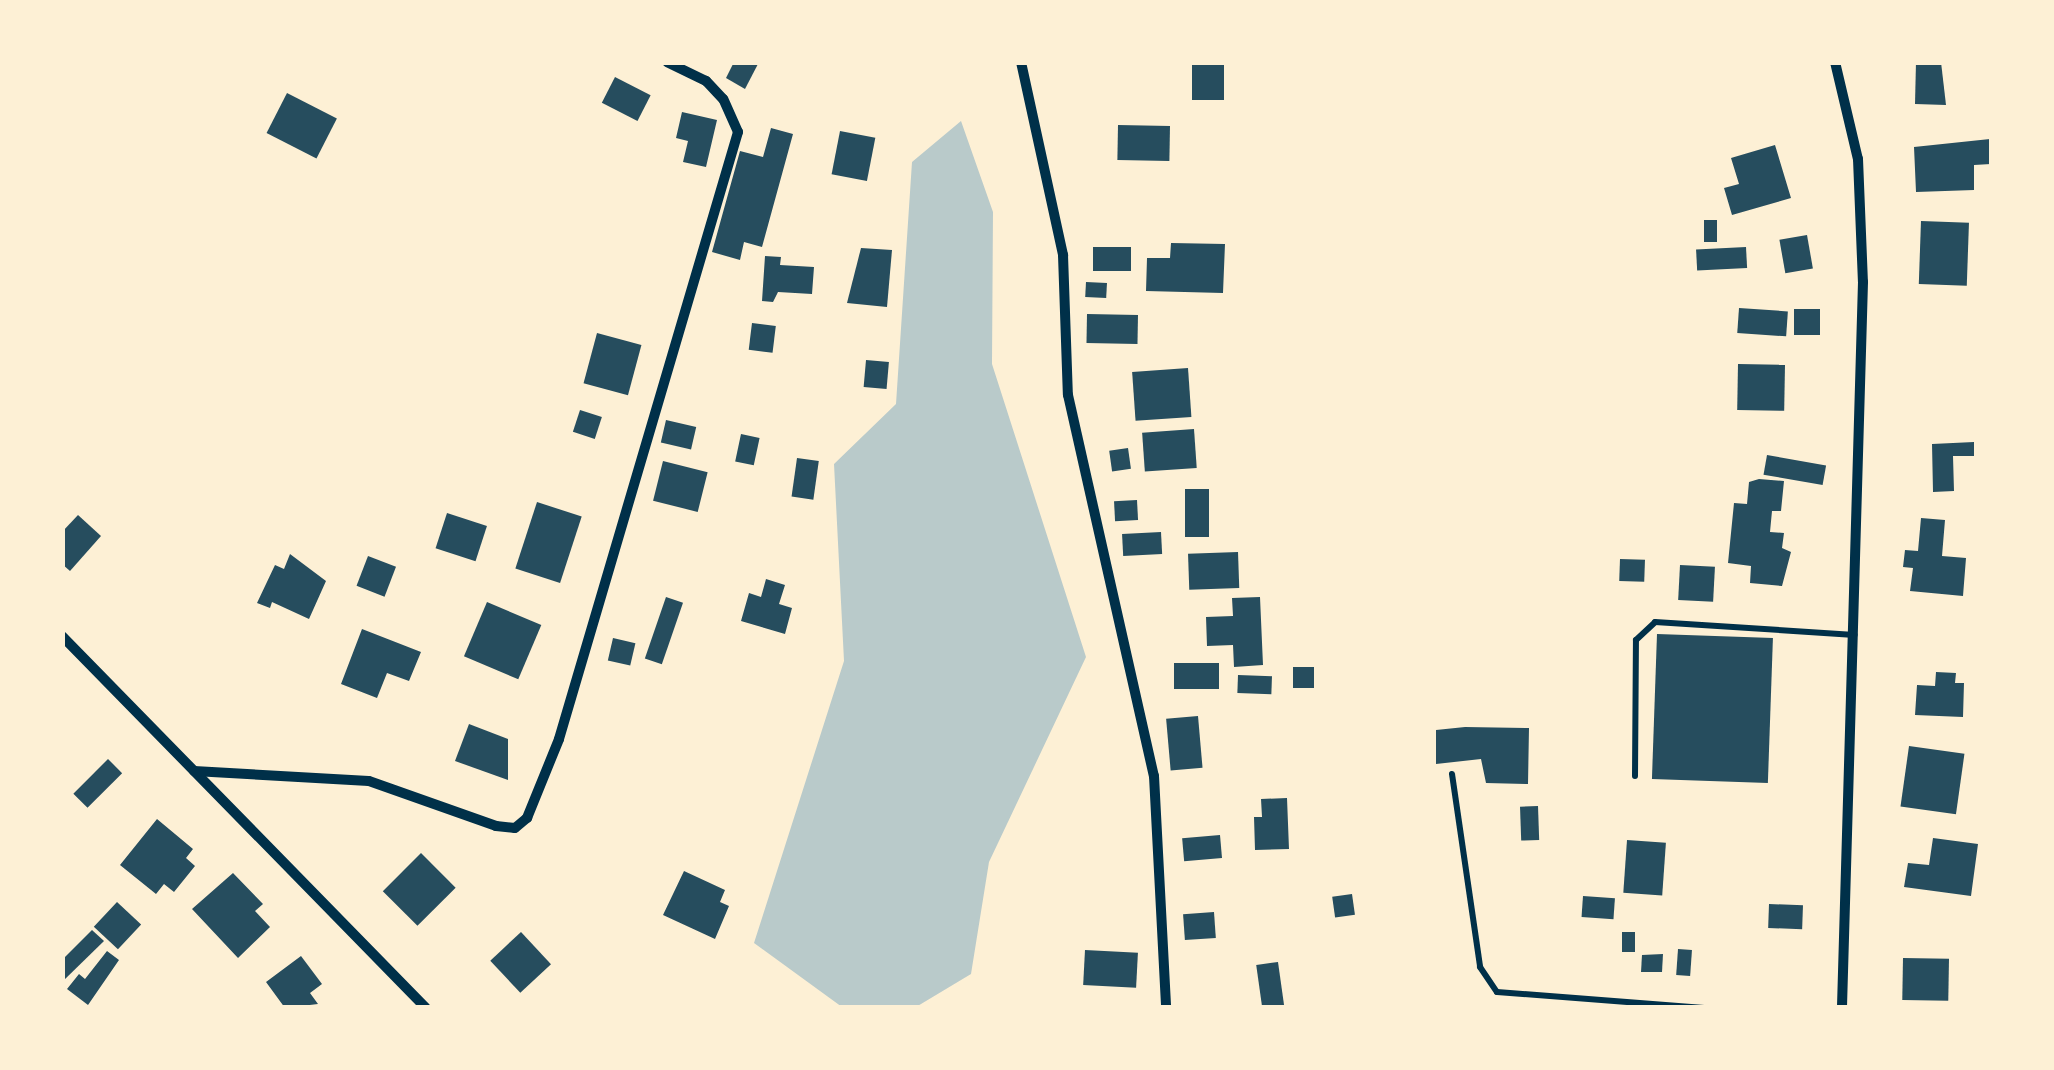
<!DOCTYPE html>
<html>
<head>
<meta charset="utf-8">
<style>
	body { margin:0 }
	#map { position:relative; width:2054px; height:1070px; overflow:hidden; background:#fdf0d5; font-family:"Alegreya Sans",sans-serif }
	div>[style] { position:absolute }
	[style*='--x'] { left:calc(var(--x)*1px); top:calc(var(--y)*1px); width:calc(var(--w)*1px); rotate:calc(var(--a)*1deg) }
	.green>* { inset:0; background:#b9caca }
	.building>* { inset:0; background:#264d5e; transform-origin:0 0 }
	.service>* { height:6px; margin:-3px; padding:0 3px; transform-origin:3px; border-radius:3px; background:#003049 }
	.minor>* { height:10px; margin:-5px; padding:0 5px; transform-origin:5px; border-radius:5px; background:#003049 }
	span { translate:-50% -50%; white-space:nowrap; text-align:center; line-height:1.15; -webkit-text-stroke:8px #fdf0d5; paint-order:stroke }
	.frame { position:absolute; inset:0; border:65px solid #fdf0d5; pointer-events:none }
</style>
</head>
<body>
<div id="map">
	<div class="green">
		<div style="clip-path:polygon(961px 121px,993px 212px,992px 364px,1086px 657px,989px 862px,971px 974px,916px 1007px,842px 1007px,754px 943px,844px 661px,834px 464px,896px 404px,912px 162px)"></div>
	</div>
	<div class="building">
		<div style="clip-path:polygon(734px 62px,759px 62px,745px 89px,726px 78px)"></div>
		<div style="left:1192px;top:62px;width:32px;height:38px"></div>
		<div style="clip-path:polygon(1916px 62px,1941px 62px,1946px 105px,1915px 104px)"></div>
		<div style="left:615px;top:77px;width:40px;height:29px;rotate:27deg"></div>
		<div style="left:287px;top:93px;width:56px;height:45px;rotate:27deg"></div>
		<div style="clip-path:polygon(682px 112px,717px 120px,706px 167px,683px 162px,688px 141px,676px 138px)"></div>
		<div style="left:1118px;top:125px;width:52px;height:35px;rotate:1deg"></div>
		<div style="clip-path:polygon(771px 128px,793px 134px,762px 247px,744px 242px,740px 260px,712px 252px,740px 151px,763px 157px)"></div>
		<div style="left:840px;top:131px;width:36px;height:44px;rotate:11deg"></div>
		<div style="clip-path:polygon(1990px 139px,1991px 164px,1974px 165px,1974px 190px,1916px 192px,1914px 147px)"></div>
		<div style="clip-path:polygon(1775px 145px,1791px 198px,1732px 215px,1724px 188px,1739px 184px,1731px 158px)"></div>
		<div style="left:1704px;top:220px;width:13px;height:22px"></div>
		<div style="left:1921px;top:221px;width:48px;height:63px;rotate:2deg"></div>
		<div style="left:1807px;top:235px;width:34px;height:28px;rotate:80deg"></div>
		<div style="clip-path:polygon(1171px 243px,1225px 244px,1223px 293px,1146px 291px,1147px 258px,1170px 258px)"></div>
		<div style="left:1131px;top:247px;width:24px;height:38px;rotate:90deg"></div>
		<div style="left:1746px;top:247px;width:21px;height:50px;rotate:87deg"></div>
		<div style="clip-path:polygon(861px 248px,892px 250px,887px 307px,847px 303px)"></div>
		<div style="clip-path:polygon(765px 256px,781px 257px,780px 265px,814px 267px,812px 294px,778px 292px,773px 302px,762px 301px)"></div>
		<div style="left:1086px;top:282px;width:21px;height:15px;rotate:3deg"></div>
		<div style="left:1739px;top:308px;width:49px;height:25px;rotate:4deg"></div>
		<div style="left:1794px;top:309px;width:26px;height:26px"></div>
		<div style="left:1087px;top:314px;width:51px;height:29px;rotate:1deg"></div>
		<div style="left:752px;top:323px;width:24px;height:27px;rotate:7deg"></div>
		<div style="left:597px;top:333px;width:46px;height:52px;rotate:15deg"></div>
		<div style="left:866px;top:360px;width:23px;height:27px;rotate:5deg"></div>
		<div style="left:1738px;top:364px;width:47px;height:46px;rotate:1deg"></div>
		<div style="left:1188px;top:368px;width:49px;height:56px;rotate:86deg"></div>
		<div style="left:580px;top:410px;width:23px;height:23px;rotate:18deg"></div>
		<div style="left:666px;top:420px;width:31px;height:23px;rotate:13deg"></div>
		<div style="left:1194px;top:429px;width:39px;height:52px;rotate:86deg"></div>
		<div style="left:741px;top:434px;width:19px;height:28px;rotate:12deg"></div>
		<div style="clip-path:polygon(1974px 442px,1974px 456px,1953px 456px,1954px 491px,1933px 492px,1932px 444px)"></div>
		<div style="left:1128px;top:448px;width:21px;height:19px;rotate:82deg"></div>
		<div style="left:1767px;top:455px;width:60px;height:20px;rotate:10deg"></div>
		<div style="left:797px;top:458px;width:22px;height:39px;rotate:8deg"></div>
		<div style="left:663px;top:461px;width:46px;height:41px;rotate:14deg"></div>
		<div style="clip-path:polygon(1759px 479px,1784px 481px,1781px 511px,1772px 511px,1770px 532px,1784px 533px,1782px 548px,1791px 552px,1782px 586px,1750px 583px,1751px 566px,1728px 563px,1734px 503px,1747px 504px,1749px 482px)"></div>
		<div style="left:1185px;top:489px;width:24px;height:48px"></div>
		<div style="left:1137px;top:500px;width:20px;height:23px;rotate:87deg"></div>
		<div style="left:537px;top:502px;width:47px;height:70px;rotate:18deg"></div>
		<div style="left:447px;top:513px;width:42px;height:37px;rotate:18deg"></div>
		<div style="clip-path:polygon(78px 515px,101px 536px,70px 571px,62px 564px,62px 532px)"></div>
		<div style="clip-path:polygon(1921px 518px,1945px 520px,1942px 556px,1966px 558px,1963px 596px,1910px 591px,1913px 568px,1903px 567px,1905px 550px,1918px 551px)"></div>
		<div style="left:1161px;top:532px;width:22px;height:39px;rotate:87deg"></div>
		<div style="left:1238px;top:552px;width:36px;height:50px;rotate:88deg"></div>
		<div style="clip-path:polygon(290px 554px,326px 581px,309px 619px,272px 602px,270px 608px,257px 603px,275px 565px,284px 569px)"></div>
		<div style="left:368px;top:556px;width:30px;height:32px;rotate:21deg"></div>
		<div style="left:1620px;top:559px;width:25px;height:22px;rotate:2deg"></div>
		<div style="left:1680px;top:565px;width:35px;height:35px;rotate:3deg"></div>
		<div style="clip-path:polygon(766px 579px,785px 585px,779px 604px,792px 608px,785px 634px,741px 621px,749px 593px,761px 597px)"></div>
		<div style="left:666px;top:597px;width:18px;height:65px;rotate:19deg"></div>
		<div style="clip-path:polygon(1260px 597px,1263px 665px,1234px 667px,1233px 645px,1207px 646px,1206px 617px,1233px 616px,1232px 598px)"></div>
		<div style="left:487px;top:602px;width:59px;height:59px;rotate:23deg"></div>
		<div style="clip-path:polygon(362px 629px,421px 652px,409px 681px,387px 673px,377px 698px,341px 684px)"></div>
		<div style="left:1657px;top:634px;width:116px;height:145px;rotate:2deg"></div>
		<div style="left:613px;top:638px;width:23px;height:23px;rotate:13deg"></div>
		<div style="left:1219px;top:663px;width:26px;height:45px;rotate:90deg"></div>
		<div style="left:1293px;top:667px;width:21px;height:21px"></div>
		<div style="clip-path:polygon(1936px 672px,1956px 673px,1955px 683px,1964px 683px,1963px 717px,1915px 715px,1917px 685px,1935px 686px)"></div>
		<div style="left:1238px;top:675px;width:34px;height:18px;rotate:2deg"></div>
		<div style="left:1198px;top:716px;width:52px;height:32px;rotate:85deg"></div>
		<div style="clip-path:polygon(469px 724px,508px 739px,508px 780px,455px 761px)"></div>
		<div style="clip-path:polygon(1465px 727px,1529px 728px,1528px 784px,1486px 783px,1481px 759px,1436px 764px,1436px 730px)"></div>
		<div style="left:1909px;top:746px;width:56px;height:61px;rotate:8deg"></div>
		<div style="left:108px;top:759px;width:20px;height:49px;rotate:45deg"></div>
		<div style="clip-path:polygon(1287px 798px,1289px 849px,1255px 850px,1254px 817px,1262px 817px,1261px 799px)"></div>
		<div style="left:1538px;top:806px;width:34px;height:18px;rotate:88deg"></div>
		<div style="clip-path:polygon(157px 819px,193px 849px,186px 858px,195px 866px,174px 892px,164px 884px,156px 894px,120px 865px)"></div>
		<div style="left:1220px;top:835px;width:23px;height:38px;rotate:85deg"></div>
		<div style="clip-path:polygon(1933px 838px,1978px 844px,1971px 896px,1904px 887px,1908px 863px,1929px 865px)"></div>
		<div style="left:1627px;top:840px;width:39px;height:53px;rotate:4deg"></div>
		<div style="left:421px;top:853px;width:49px;height:54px;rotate:45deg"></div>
		<div style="clip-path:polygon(684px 871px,725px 890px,720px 902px,729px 906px,715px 939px,663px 915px)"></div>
		<div style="clip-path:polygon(233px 873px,263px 904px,255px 911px,270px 927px,238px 958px,192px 909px)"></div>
		<div style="left:1352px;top:894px;width:21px;height:20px;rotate:82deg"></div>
		<div style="left:1583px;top:896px;width:32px;height:21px;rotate:4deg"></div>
		<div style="left:117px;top:902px;width:33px;height:34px;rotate:43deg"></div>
		<div style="left:1769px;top:904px;width:34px;height:24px;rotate:2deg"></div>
		<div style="left:1214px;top:912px;width:26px;height:31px;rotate:86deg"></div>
		<div style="clip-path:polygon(92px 930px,104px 941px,62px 982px,62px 960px)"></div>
		<div style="left:521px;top:932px;width:44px;height:42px;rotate:47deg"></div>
		<div style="left:1622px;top:932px;width:13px;height:20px"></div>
		<div style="left:1678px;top:949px;width:14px;height:26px;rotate:4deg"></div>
		<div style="left:1085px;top:950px;width:53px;height:35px;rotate:3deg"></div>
		<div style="clip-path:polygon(107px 951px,119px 960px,88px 1005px,67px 989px,79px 974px,85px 979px)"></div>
		<div style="clip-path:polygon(1663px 954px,1662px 972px,1641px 972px,1642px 955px)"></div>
		<div style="clip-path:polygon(301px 956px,322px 984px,310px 993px,318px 1004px,285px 1008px,266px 982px)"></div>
		<div style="left:1903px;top:958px;width:46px;height:42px;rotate:1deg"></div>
		<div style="left:1278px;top:962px;width:45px;height:22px;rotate:82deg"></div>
	</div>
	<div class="service">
		<div style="--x:1452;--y:774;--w:195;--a:81.7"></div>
		<div style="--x:1480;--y:967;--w:30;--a:56"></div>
		<div style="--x:1497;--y:992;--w:211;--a:4.4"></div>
		<div style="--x:1635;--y:776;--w:136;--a:-89.6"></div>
		<div style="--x:1636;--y:640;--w:26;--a:-43"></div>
		<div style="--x:1655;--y:622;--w:200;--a:3.7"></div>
	</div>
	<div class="minor">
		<div style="--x:1021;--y:62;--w:198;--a:77.7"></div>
		<div style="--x:1063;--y:255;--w:140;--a:88"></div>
		<div style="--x:1068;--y:395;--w:391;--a:77.3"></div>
		<div style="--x:1154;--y:776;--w:232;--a:87"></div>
		<div style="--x:1835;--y:62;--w:100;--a:76.7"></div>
		<div style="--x:1858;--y:159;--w:123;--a:87.7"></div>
		<div style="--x:1863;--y:282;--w:726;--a:91.66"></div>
		<div style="--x:62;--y:636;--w:520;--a:45.62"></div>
		<div style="--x:194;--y:771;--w:175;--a:3.3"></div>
		<div style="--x:369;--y:781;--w:135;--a:19.5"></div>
		<div style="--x:496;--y:826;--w:19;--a:6"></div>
		<div style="--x:515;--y:828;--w:16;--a:-40"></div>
		<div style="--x:527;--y:818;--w:85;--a:-67.9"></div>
		<div style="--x:559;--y:739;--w:633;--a:-73.57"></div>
		<div style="--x:738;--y:132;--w:36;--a:-114"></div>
		<div style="--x:723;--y:99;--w:25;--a:-133"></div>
		<div style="--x:706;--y:81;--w:43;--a:-154"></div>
	</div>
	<div class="frame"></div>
</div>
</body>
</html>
